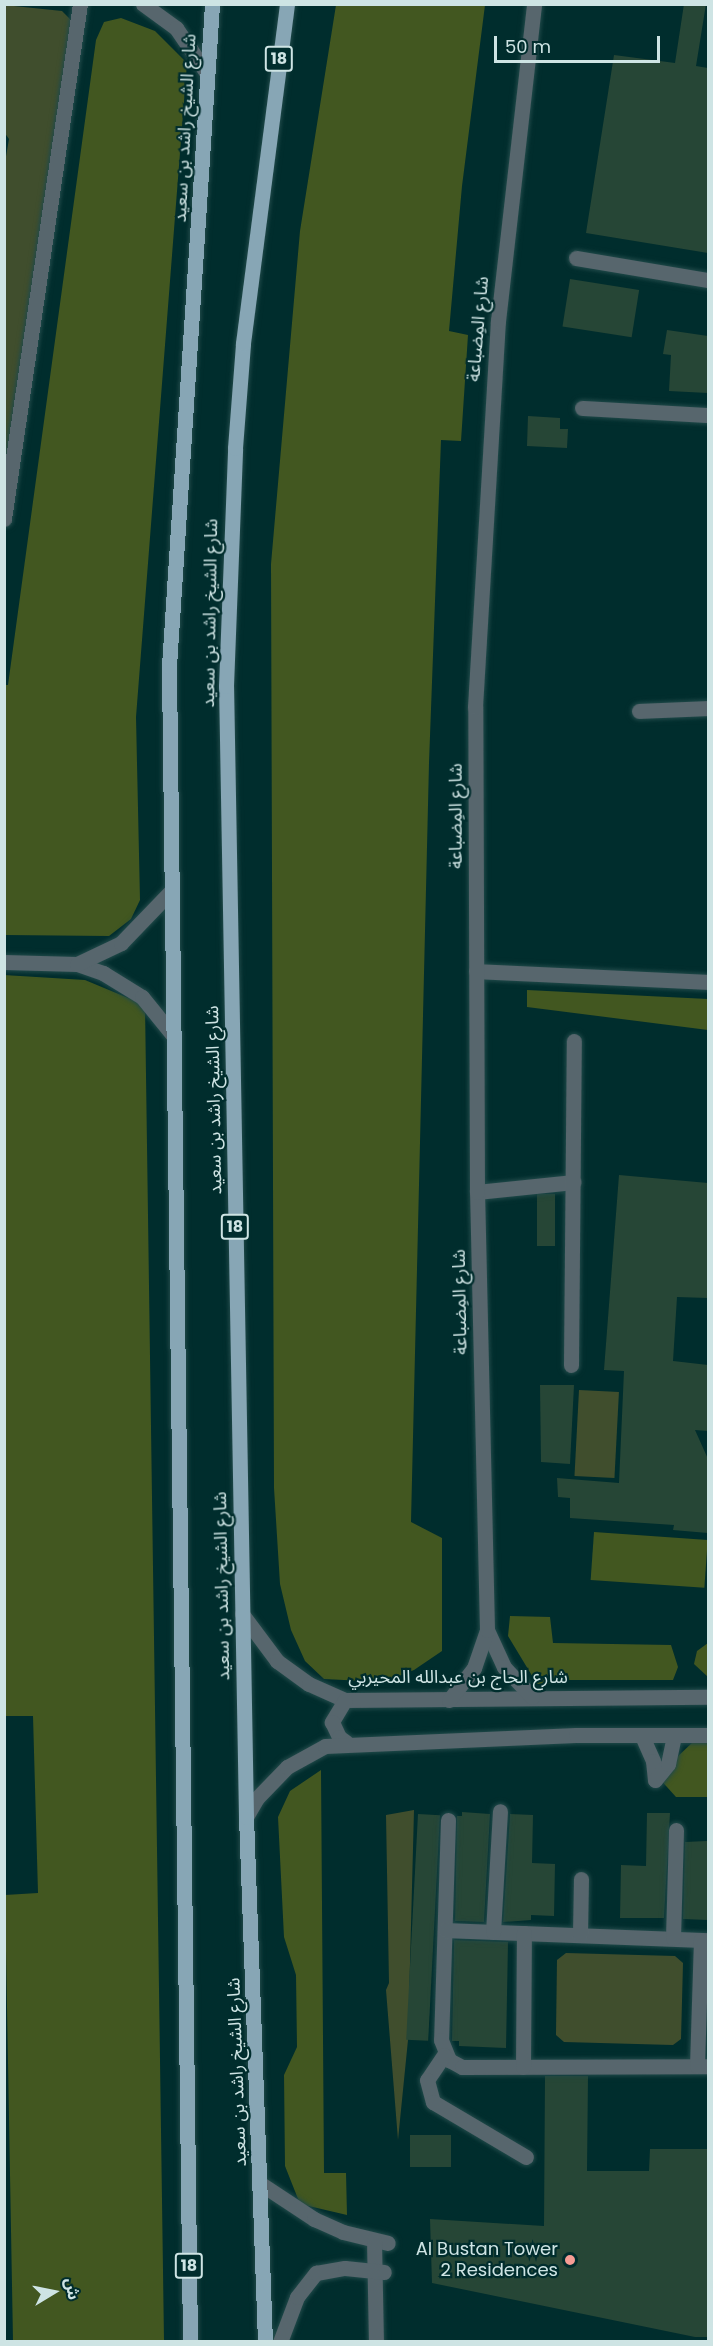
<!DOCTYPE html>
<html>
<head>
<meta charset="utf-8">
<style>
	body { margin:0 }
	#map { position:relative; width:713px; height:2346px; overflow:hidden; background:#002d2d; font-family:Poppins,"Noto Sans Arabic",sans-serif }
	div>[style] { position:absolute }
	[style*='--x'] { left:calc(var(--x)*1px); top:calc(var(--y)*1px); width:calc(var(--w)*1px); rotate:calc(var(--a)*1deg) }
	.green>* { inset:0; background:#404e2d; transform-origin:0 0 }
	.forest>* { inset:0; background:#425720; transform-origin:0 0 }
	.building>* { inset:0; background:#264636; transform-origin:0 0 }
	.roads { filter:drop-shadow(0 0 2px #214a4a) drop-shadow(0 0 2px #214a4a) }
	.minor>* { height:15px; margin:-7.5px; padding:0 7.5px; transform-origin:7.5px; border-radius:7.5px; background:#57666d }
	.major>* { height:15px; margin:-7.5px; padding:0 7.5px; transform-origin:7.5px; border-radius:7.5px; background:#87a6b5 }
	.dots>* { width:16px; height:16px; translate:-50% -50%; box-sizing:border-box; border:3px solid #002d2d; border-radius:50% }
	span { translate:-50% -50%; white-space:nowrap; text-align:center; line-height:1.15; -webkit-text-stroke:4.5px #002d2d; paint-order:stroke }
	.shield-label span { padding:2px 4px; background:#002d2d; border:2px solid; border-radius:4px; -webkit-text-stroke-width:0 }
	.shield-label { font-size:16px; color:#cee4e4; font-weight:700 }
	.street-label { font-size:18px; color:#cee4e4 }
	.poi-label { font-size:18px; color:#cee4e4 }
	.right { translate:-100% -50%; text-align:right }
	.frame { position:absolute; inset:0; border:6px solid #cee4e4; pointer-events:none }
	.north { position:absolute; left:24px; top:2262px; width:60px; height:60px; -webkit-text-stroke:4px #002d2d; paint-order:stroke; rotate:80deg; font-size:16px; font-weight:700; line-height:24px; text-align:center; color:#cee4e4 }
	.north::after { content:''; display:block; margin:auto; width:21px; height:27px; background:#cee4e4; clip-path:polygon(50% 0,100% 100%,50% 72%,0 100%) }
	.scale { position:absolute; left:494px; top:36px; width:166px; height:27px; box-sizing:border-box; border:3px solid #cee4e4; border-top:0; padding-left:8px; font-size:18px; line-height:21px; white-space:nowrap; color:#cee4e4; -webkit-text-stroke:4px #002d2d; paint-order:stroke }
</style>
</head>
<body>
<div id="map">
	<div class="green">
		<div style="clip-path:polygon(4px 5px,62px 11px,72px 21px,5px 484px,4px 168px,9px 139px,4px 132px)"></div>
		<div style="left:579px;top:1390px;width:40px;height:86px;rotate:3deg"></div>
		<div style="clip-path:polygon(414px 1810px,408px 2040px,398px 2140px,386px 1990px,389px 1983px,386px 1815px)"></div>
		<div style="clip-path:polygon(566px 1953px,675px 1956px,683px 1963px,681px 2039px,673px 2045px,564px 2042px,556px 2035px,557px 1960px)"></div>
	</div>
	<div class="forest">
		<div style="clip-path:polygon(336px 5px,485px 5px,462px 186px,449px 331px,468px 335px,461px 441px,441px 440px,429px 763px,411px 1522px,442px 1538px,442px 1651px,414px 1670px,384px 1682px,324px 1679px,305px 1661px,291px 1630px,280px 1584px,274px 1488px,271px 564px,300px 231px)"></div>
		<div style="clip-path:polygon(121px 18px,155px 31px,187px 63px,136px 717px,140px 900px,131px 919px,109px 936px,5px 935px,5px 685px,8px 685px,96px 40px,104px 22px)"></div>
		<div style="clip-path:polygon(4px 975px,85px 980px,145px 1005px,164px 2341px,13px 2341px,5px 1895px,38px 1893px,33px 1716px,4px 1716px)"></div>
		<div style="clip-path:polygon(527px 990px,708px 999px,708px 1030px,527px 1007px)"></div>
		<div style="left:594px;top:1532px;width:114px;height:48px;rotate:4deg"></div>
		<div style="clip-path:polygon(510px 1616px,550px 1617px,553px 1643px,671px 1645px,678px 1667px,673px 1680px,561px 1680px,560px 1684px,537px 1684px,508px 1636px)"></div>
		<div style="clip-path:polygon(708px 1643px,708px 1677px,694px 1664px,697px 1651px)"></div>
		<div style="clip-path:polygon(694px 1741px,708px 1741px,708px 1797px,676px 1797px,657px 1776px)"></div>
		<div style="clip-path:polygon(321px 1770px,324px 2173px,346px 2173px,347px 2215px,300px 2204px,285px 2166px,284px 2075px,297px 2047px,296px 1975px,284px 1937px,278px 1817px,290px 1791px)"></div>
	</div>
	<div class="building">
		<div style="clip-path:polygon(684px 4px,706px 4px,696px 66px,708px 68px,708px 253px,586px 233px,614px 55px,675px 63px)"></div>
		<div style="left:570px;top:279px;width:70px;height:48px;rotate:9deg"></div>
		<div style="clip-path:polygon(667px 330px,708px 336px,708px 393px,669px 391px,671px 355px,663px 354px)"></div>
		<div style="clip-path:polygon(528px 416px,560px 418px,560px 429px,568px 429px,567px 448px,527px 446px)"></div>
		<div style="clip-path:polygon(619px 1175px,708px 1183px,708px 1298px,677px 1297px,673px 1361px,708px 1365px,708px 1431px,695px 1430px,708px 1459px,708px 1533px,673px 1530px,674px 1525px,570px 1518px,570px 1498px,558px 1497px,557px 1478px,619px 1483px,624px 1371px,604px 1370px)"></div>
		<div style="left:555px;top:1194px;width:52px;height:18px;rotate:90deg"></div>
		<div style="clip-path:polygon(540px 1385px,574px 1385px,570px 1464px,541px 1462px)"></div>
		<div style="clip-path:polygon(462px 1812px,490px 1814px,484px 1922px,455px 1921px,457px 1816px,462px 1816px)"></div>
		<div style="clip-path:polygon(647px 1813px,670px 1813px,664px 1918px,620px 1918px,621px 1865px,646px 1866px)"></div>
		<div style="left:418px;top:1814px;width:22px;height:226px;rotate:3deg"></div>
		<div style="clip-path:polygon(510px 1814px,533px 1815px,532px 1863px,555px 1864px,554px 1916px,531px 1915px,531px 1920px,503px 1922px)"></div>
		<div style="clip-path:polygon(707px 1841px,708px 1920px,683px 1919px,685px 1842px)"></div>
		<div style="clip-path:polygon(454px 1940px,508px 1942px,506px 2048px,459px 2046px,459px 2041px,452px 2041px)"></div>
		<div style="clip-path:polygon(545px 2076px,588px 2076px,587px 2171px,649px 2171px,650px 2149px,708px 2149px,708px 2337px,695px 2337px,432px 2283px,430px 2219px,544px 2226px)"></div>
		<div style="left:410px;top:2135px;width:41px;height:32px"></div>
	</div>
	<div class="roads">
		<div class="minor">
			<div style="--x:143;--y:4;--w:41;--a:36"></div>
			<div style="--x:176;--y:28;--w:53;--a:55.7"></div>
			<div style="--x:576;--y:258;--w:134;--a:9.5"></div>
			<div style="--x:582;--y:408;--w:126;--a:3.2"></div>
			<div style="--x:4;--y:519;--w:521;--a:-81.61"></div>
			<div style="--x:639;--y:711;--w:69;--a:-2.5"></div>
			<div style="--x:4;--y:962;--w:73;--a:1.6"></div>
			<div style="--x:77;--y:964;--w:28;--a:19"></div>
			<div style="--x:103;--y:973;--w:46;--a:31.6"></div>
			<div style="--x:142;--y:997;--w:48;--a:51"></div>
			<div style="--x:77;--y:964;--w:49;--a:-25.5"></div>
			<div style="--x:121;--y:943;--w:71;--a:-46.1"></div>
			<div style="--x:476;--y:971;--w:232;--a:2.7"></div>
			<div style="--x:477;--y:1192;--w:97;--a:-5.9"></div>
			<div style="--x:571;--y:1365;--w:324;--a:-89.5"></div>
			<div style="--x:242;--y:1614;--w:59;--a:53.3"></div>
			<div style="--x:277;--y:1661;--w:39;--a:36"></div>
			<div style="--x:309;--y:1684;--w:39;--a:24"></div>
			<div style="--x:345;--y:1700;--w:363;--a:-0.5"></div>
			<div style="--x:487;--y:1630;--w:41;--a:65.3"></div>
			<div style="--x:504;--y:1667;--w:41;--a:47"></div>
			<div style="--x:345;--y:1700;--w:26;--a:121"></div>
			<div style="--x:332;--y:1722;--w:17;--a:65"></div>
			<div style="--x:339;--y:1737;--w:9;--a:36"></div>
			<div style="--x:449;--y:1700;--w:41;--a:-52"></div>
			<div style="--x:474;--y:1668;--w:40;--a:-71.1"></div>
			<div style="--x:487;--y:1630;--w:438;--a:-91.3"></div>
			<div style="--x:477;--y:1192;--w:485;--a:-90.2"></div>
			<div style="--x:475;--y:707;--w:387;--a:-86.6"></div>
			<div style="--x:498;--y:321;--w:319;--a:-83.5"></div>
			<div style="--x:642;--y:1736;--w:27;--a:66"></div>
			<div style="--x:653;--y:1761;--w:19;--a:84"></div>
			<div style="--x:655;--y:1780;--w:21;--a:-51"></div>
			<div style="--x:668;--y:1764;--w:29;--a:-78"></div>
			<div style="--x:246;--y:1817;--w:22;--a:-60"></div>
			<div style="--x:257;--y:1798;--w:43;--a:-45.9"></div>
			<div style="--x:287;--y:1767;--w:43;--a:-28.9"></div>
			<div style="--x:325;--y:1746;--w:251;--a:-2.5"></div>
			<div style="--x:576;--y:1735;--w:132;--a:0"></div>
			<div style="--x:448;--y:1820;--w:220;--a:91.8"></div>
			<div style="--x:441;--y:2040;--w:22;--a:68"></div>
			<div style="--x:449;--y:2060;--w:15;--a:28"></div>
			<div style="--x:462;--y:2067;--w:246;--a:-0.2"></div>
			<div style="--x:445;--y:1930;--w:263;--a:2.2"></div>
			<div style="--x:493;--y:1932;--w:121;--a:-86.7"></div>
			<div style="--x:580;--y:1935;--w:56;--a:-89"></div>
			<div style="--x:673;--y:1938;--w:108;--a:-88.4"></div>
			<div style="--x:444;--y:2055;--w:30;--a:124"></div>
			<div style="--x:427;--y:2080;--w:23;--a:75"></div>
			<div style="--x:433;--y:2102;--w:108;--a:30.6"></div>
			<div style="--x:697;--y:2066;--w:126;--a:-88.2"></div>
			<div style="--x:523;--y:2067;--w:134;--a:-89.6"></div>
			<div style="--x:261;--y:2184;--w:64;--a:33.4"></div>
			<div style="--x:314;--y:2219;--w:32;--a:24"></div>
			<div style="--x:343;--y:2232;--w:46;--a:13.7"></div>
			<div style="--x:374;--y:2240;--w:102;--a:88.9"></div>
			<div style="--x:280;--y:2342;--w:48;--a:-69.3"></div>
			<div style="--x:297;--y:2297;--w:31;--a:-52"></div>
			<div style="--x:316;--y:2273;--w:29;--a:-10"></div>
			<div style="--x:345;--y:2268;--w:39;--a:6"></div>
		</div>
		<div class="major">
			<div style="--x:190;--y:2342;--w:1676;--a:-90.72"></div>
			<div style="--x:169;--y:666;--w:663;--a:-86.28"></div>
			<div style="--x:265;--y:2342;--w:525;--a:-92.07"></div>
			<div style="--x:246;--y:1817;--w:1131;--a:-91.01"></div>
			<div style="--x:226;--y:686;--w:238;--a:-87.8"></div>
			<div style="--x:235;--y:448;--w:105;--a:-85.6"></div>
			<div style="--x:243;--y:343;--w:342;--a:-82.6"></div>
		</div>
	</div>
	<div class="dots">
		<div style="left:570px;top:2260px;background:#f59c95"></div>
	</div>
	<div class="shield-label">
		<span style="left:279px;top:59px">18</span>
		<span style="left:235px;top:1227px">18</span>
		<span style="left:189px;top:2266px">18</span>
	</div>
	<div class="street-label">
		<span style="left:185px;top:128px;rotate:-87deg">شارع الشيخ راشد بن سعيد</span>
		<span style="left:478px;top:329px;rotate:-85deg">شارع المِضباعة</span>
		<span style="left:210px;top:613px;rotate:-89deg">شارع الشيخ راشد بن سعيد</span>
		<span style="left:456px;top:816px;rotate:-90deg">شارع المِضباعة</span>
		<span style="left:214px;top:1100px;rotate:-91deg">شارع الشيخ راشد بن سعيد</span>
		<span style="left:460px;top:1302px;rotate:-91deg">شارع المِضباعة</span>
		<span style="left:222px;top:1586px;rotate:-91deg">شارع الشيخ راشد بن سعيد</span>
		<span style="left:458px;top:1677px">شارع الحاج بن عبدالله المحيربي</span>
		<span style="left:237px;top:2072px;rotate:-92deg">شارع الشيخ راشد بن سعيد</span>
	</div>
	<div class="poi-label">
		<span class="right" style="left:558px;top:2260px">Al Bustan Tower<br>2 Residences</span>
	</div>
	<div class="frame"></div>
	<div class="north">ش</div>
	<div class="scale">50 m</div>
</div>
</body>
</html>
